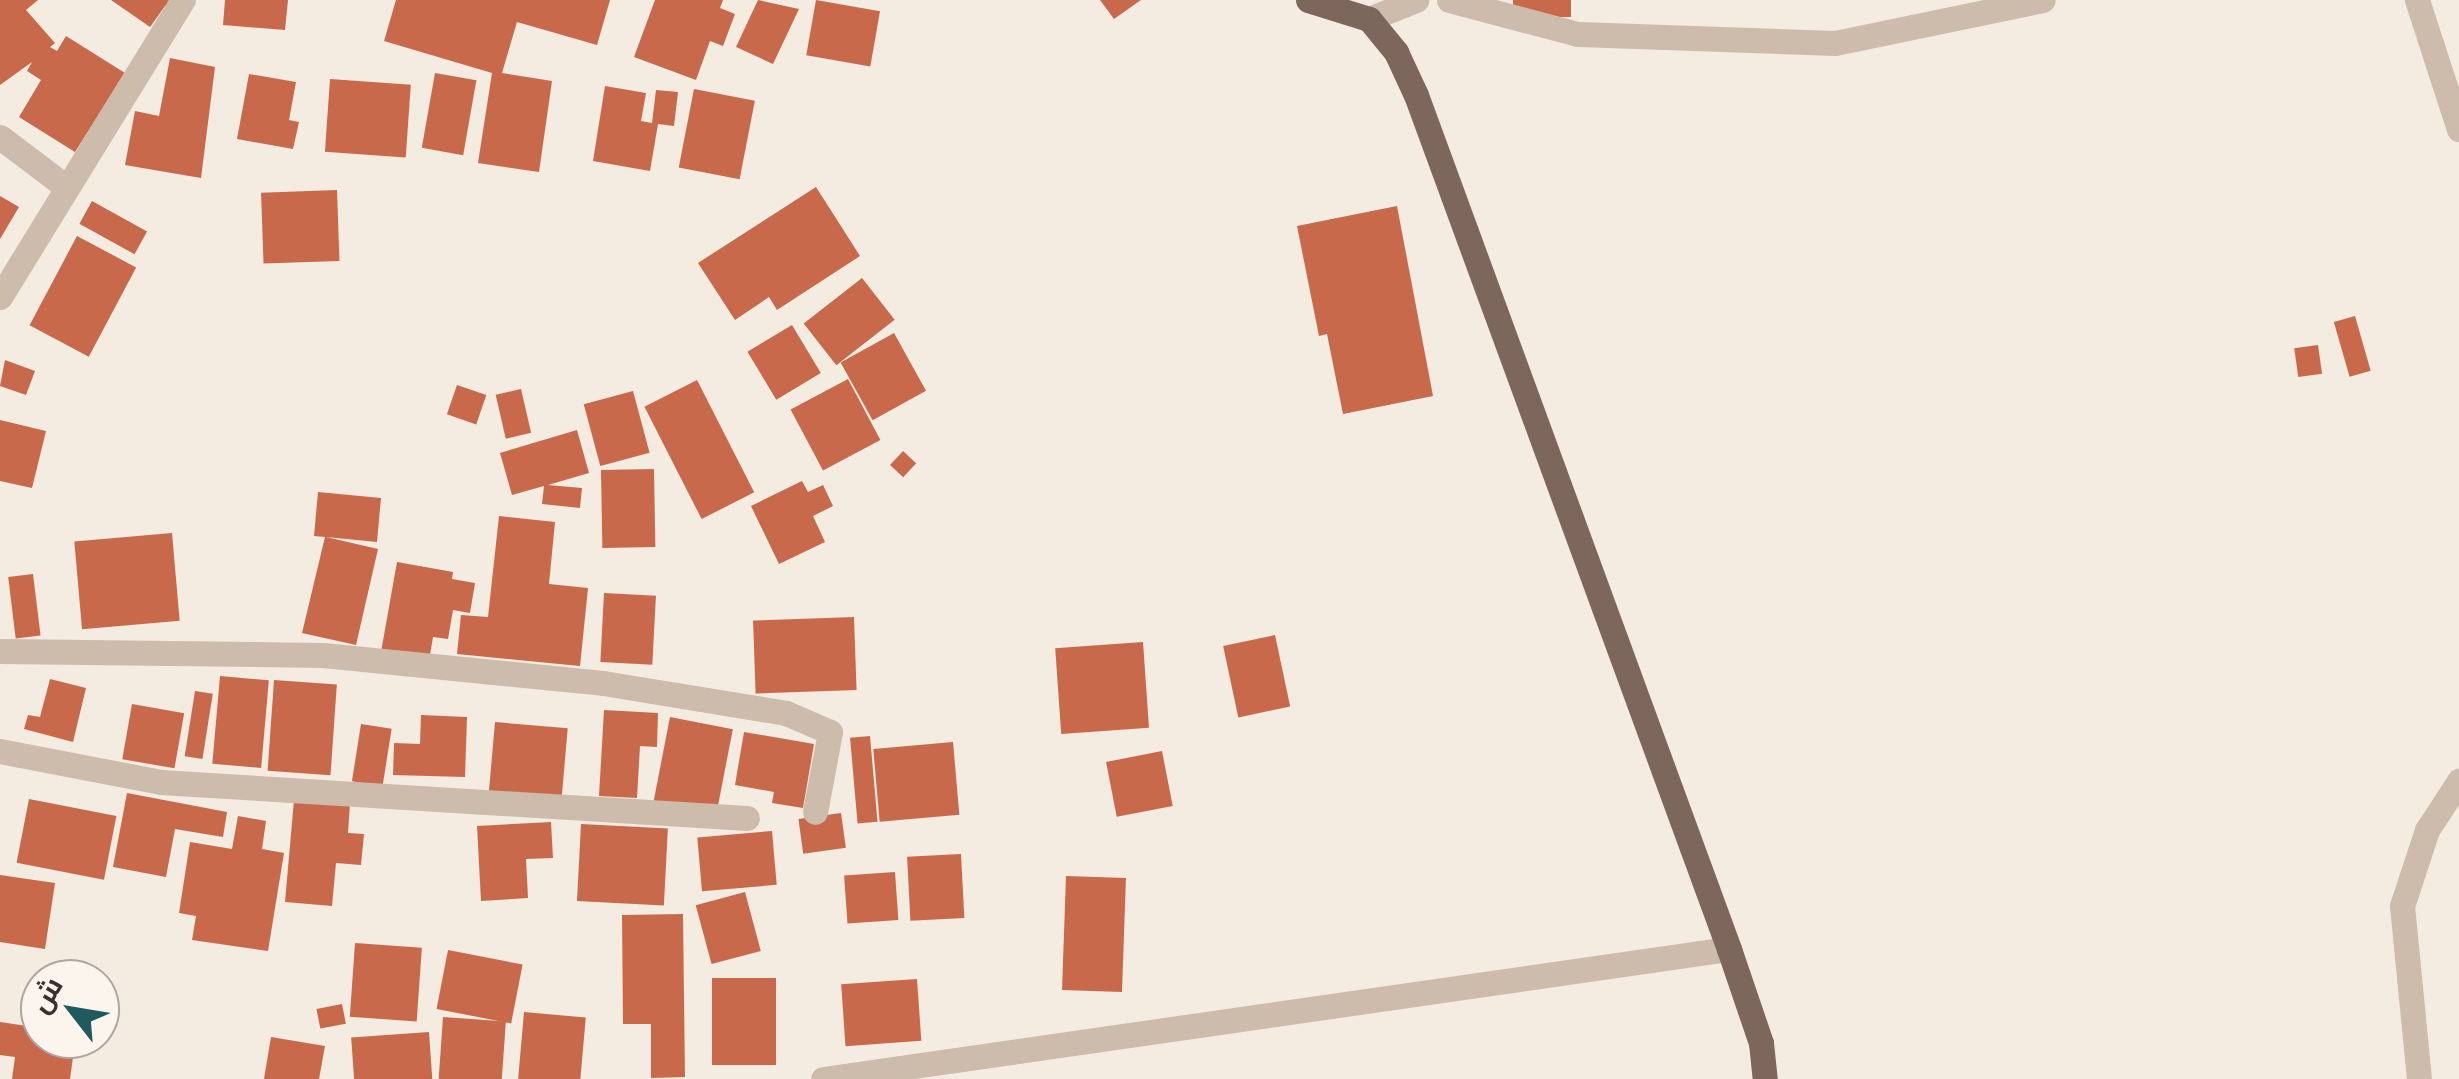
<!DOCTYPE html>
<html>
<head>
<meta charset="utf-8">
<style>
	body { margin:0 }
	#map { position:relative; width:2459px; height:1079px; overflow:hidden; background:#f4ebe1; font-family:"Golos Text",Cairo,sans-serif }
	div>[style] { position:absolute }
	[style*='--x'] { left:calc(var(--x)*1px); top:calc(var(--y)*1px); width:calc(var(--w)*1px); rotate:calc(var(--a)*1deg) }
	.building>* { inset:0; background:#c8694b; transform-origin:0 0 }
	.minor>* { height:25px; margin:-12.5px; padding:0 12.5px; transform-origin:12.5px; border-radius:12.5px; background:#cdbbac }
	.major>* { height:25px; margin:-12.5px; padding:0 12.5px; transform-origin:12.5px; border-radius:12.5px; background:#7d675c }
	span { translate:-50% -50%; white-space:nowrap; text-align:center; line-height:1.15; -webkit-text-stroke:8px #fbf5ee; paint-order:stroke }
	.north { position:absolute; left:20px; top:959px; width:100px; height:100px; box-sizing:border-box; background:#fbf5ee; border:2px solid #aea6a0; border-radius:50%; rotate:301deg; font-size:28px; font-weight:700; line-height:40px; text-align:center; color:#3b302b }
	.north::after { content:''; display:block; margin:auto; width:35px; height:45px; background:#1f5a5e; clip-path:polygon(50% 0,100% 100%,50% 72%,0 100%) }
</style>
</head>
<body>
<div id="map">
	<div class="building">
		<div style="clip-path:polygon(0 0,38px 0,26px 10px,55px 43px,50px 47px,57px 51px,66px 36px,125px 73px,75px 152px,19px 117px,41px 80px,27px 71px,32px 62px,0 85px)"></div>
		<div style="clip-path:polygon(111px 0,189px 0,165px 6px,150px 27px)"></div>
		<div style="clip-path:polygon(225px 0,288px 0,285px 30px,223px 25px)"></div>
		<div style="clip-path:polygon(396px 0,610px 0,597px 45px,517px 22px,502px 73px,552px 81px,539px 172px,478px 163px,492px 73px,384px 41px)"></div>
		<div style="clip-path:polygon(655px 0,723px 0,720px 8px,735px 14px,723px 46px,710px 41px,696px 80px,634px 57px)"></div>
		<div style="clip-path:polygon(758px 0,799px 9px,773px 64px,736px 47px)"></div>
		<div style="left:816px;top:0;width:65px;height:56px;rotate:10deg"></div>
		<div style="clip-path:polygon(1100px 0,1141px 0,1114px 19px)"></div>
		<div style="left:1513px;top:0;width:58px;height:17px"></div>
		<div style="clip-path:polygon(170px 58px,215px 67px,201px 178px,125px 165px,135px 111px,159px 116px)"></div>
		<div style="left:435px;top:73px;width:42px;height:76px;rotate:10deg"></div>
		<div style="clip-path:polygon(249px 74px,296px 82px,289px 120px,299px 122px,293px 149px,237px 139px)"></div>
		<div style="left:330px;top:79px;width:81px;height:73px;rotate:4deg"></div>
		<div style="clip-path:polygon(605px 86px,646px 93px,641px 121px,652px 123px,656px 90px,678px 92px,674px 126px,658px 124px,650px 171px,593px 161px)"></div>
		<div style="left:694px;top:89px;width:62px;height:80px;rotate:11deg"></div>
		<div style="clip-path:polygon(816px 187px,860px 256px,777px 310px,769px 297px,735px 320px,698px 263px)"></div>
		<div style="left:337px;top:190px;width:71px;height:76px;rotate:88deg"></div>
		<div style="clip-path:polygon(0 196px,19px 207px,0 239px)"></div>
		<div style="left:92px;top:201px;width:63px;height:26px;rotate:29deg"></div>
		<div style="clip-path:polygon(1397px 206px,1433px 396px,1343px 414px,1327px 334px,1319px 336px,1297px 226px)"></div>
		<div style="left:77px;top:236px;width:67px;height:101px;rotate:28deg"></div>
		<div style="left:862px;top:278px;width:53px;height:74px;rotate:52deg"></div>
		<div style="left:2355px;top:316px;width:57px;height:22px;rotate:74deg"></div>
		<div style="left:792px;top:325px;width:56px;height:52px;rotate:59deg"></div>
		<div style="left:894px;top:333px;width:66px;height:61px;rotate:61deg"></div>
		<div style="left:2318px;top:345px;width:29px;height:24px;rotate:82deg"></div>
		<div style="clip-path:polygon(5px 360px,35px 371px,26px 395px,0 386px)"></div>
		<div style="left:848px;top:379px;width:69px;height:65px;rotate:62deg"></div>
		<div style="left:697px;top:380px;width:126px;height:59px;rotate:63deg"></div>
		<div style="left:457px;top:385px;width:31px;height:31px;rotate:19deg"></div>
		<div style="left:521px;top:389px;width:45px;height:26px;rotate:77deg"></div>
		<div style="left:633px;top:391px;width:64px;height:51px;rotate:75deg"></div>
		<div style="clip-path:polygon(0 420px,46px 431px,32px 488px,0 481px)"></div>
		<div style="clip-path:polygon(577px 430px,589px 473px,548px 485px,582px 488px,580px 508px,542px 504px,544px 486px,512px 495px,500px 453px)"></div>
		<div style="left:903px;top:451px;width:18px;height:19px;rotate:43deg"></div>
		<div style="left:654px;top:469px;width:78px;height:53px;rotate:89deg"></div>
		<div style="clip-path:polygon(802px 481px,808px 492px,823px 485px,833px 506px,813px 516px,825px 542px,779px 564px,751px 506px)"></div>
		<div style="clip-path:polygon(318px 492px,381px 498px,377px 542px,326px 537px,378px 549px,356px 645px,302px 633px,325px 537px,314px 536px)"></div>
		<div style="clip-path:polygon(499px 516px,555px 522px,549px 584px,588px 588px,580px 666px,457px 654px,461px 615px,488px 617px)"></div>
		<div style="left:172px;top:533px;width:88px;height:98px;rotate:85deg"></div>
		<div style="clip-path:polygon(397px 562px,453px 572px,452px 579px,475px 583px,470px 613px,453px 610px,448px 639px,433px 637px,429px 661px,381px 652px)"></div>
		<div style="left:33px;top:574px;width:62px;height:25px;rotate:83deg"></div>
		<div style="left:604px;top:593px;width:52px;height:69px;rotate:3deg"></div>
		<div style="left:854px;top:617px;width:73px;height:101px;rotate:88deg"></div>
		<div style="left:1275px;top:635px;width:73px;height:53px;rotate:78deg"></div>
		<div style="left:1143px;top:642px;width:86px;height:88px;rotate:86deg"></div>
		<div style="left:220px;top:676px;width:49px;height:88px;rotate:5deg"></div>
		<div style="clip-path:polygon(50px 679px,86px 688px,73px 742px,24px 729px,28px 715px,40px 717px)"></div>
		<div style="left:274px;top:680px;width:63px;height:91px;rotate:4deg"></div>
		<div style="left:195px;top:691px;width:18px;height:66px;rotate:9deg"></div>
		<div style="left:132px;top:704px;width:53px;height:56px;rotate:10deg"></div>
		<div style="clip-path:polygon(604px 710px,658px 713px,657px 747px,640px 746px,637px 798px,599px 796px)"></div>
		<div style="clip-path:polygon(421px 715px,467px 717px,465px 777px,393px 775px,394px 743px,420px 744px)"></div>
		<div style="left:670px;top:717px;width:64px;height:86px;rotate:11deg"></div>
		<div style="left:495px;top:722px;width:73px;height:71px;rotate:5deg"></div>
		<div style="left:361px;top:724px;width:31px;height:58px;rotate:9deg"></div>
		<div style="clip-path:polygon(744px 732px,814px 744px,803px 808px,772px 803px,774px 792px,735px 785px)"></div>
		<div style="left:870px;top:736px;width:86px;height:20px;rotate:85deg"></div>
		<div style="left:953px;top:742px;width:73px;height:80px;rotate:85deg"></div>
		<div style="left:1162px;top:751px;width:56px;height:57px;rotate:79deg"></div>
		<div style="clip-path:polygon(127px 793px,227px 812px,223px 837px,175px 829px,166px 877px,113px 867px)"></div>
		<div style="left:29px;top:799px;width:89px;height:65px;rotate:11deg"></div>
		<div style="clip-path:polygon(294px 800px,350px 804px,348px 833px,364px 834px,361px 865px,336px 863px,332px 906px,285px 902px)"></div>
		<div style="left:841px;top:813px;width:35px;height:43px;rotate:82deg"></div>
		<div style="clip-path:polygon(238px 816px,266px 821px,262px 849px,284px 853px,268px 951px,192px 940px,196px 916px,179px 913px,190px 842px,232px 849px)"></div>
		<div style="clip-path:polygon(551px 822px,553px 858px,526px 859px,528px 898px,481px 901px,477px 826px)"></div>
		<div style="left:581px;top:824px;width:87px;height:77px;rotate:3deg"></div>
		<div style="left:772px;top:831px;width:54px;height:75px;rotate:85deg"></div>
		<div style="left:961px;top:854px;width:64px;height:54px;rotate:87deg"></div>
		<div style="left:895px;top:872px;width:48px;height:51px;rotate:86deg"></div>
		<div style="clip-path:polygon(0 875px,55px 883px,45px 949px,0 942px)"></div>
		<div style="left:1066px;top:876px;width:60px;height:114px;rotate:2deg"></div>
		<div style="left:745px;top:892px;width:61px;height:51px;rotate:75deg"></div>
		<div style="clip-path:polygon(683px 914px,685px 1077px,651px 1078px,651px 1024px,623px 1024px,622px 915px)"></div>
		<div style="left:355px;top:943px;width:67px;height:74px;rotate:4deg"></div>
		<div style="left:448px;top:950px;width:76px;height:60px;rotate:11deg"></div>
		<div style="left:776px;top:978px;width:87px;height:64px;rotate:90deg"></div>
		<div style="left:917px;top:979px;width:62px;height:76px;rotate:86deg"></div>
		<div style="left:342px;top:1004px;width:20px;height:26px;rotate:79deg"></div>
		<div style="left:524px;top:1012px;width:62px;height:67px;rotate:5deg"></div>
		<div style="left:443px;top:1017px;width:63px;height:62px;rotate:4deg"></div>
		<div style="clip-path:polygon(0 1022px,40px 1028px,43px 1045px,74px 1050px,70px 1079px,12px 1079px,15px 1057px,0 1055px)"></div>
		<div style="left:429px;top:1032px;width:47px;height:78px;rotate:86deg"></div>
		<div style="clip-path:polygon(271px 1037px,325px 1046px,319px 1079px,264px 1079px)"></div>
	</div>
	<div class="minor">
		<div style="--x:1449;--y:0;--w:133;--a:14.8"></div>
		<div style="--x:1578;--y:34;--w:257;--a:2"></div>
		<div style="--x:1835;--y:43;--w:212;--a:-11.7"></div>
		<div style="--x:2417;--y:0;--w:136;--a:72"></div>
		<div style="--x:1369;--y:19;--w:51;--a:-22"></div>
		<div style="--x:0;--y:137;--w:83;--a:37.1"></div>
		<div style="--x:0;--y:297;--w:349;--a:-58.4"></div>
		<div style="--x:0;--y:651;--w:323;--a:0.7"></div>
		<div style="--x:323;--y:655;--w:281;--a:5.7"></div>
		<div style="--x:603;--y:683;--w:185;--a:9.3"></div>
		<div style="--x:786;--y:713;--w:48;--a:23.4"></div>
		<div style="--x:830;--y:732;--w:81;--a:100.6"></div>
		<div style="--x:0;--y:751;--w:164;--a:10.9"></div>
		<div style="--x:161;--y:782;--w:587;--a:3.52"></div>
		<div style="--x:823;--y:1079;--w:915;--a:-8.17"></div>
		<div style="--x:2419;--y:1079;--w:174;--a:-95.6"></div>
		<div style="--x:2402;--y:906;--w:80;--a:-71.8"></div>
		<div style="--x:2427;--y:830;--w:59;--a:-56.9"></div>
	</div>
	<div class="major">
		<div style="--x:1308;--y:0;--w:64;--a:17.3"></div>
		<div style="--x:1369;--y:19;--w:43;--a:50.7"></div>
		<div style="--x:1396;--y:52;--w:47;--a:65.1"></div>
		<div style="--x:1416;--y:95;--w:910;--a:69.87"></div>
		<div style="--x:1729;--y:949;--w:99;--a:71.2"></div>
		<div style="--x:1761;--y:1043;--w:36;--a:84"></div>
	</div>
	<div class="north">ش</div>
</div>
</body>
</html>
